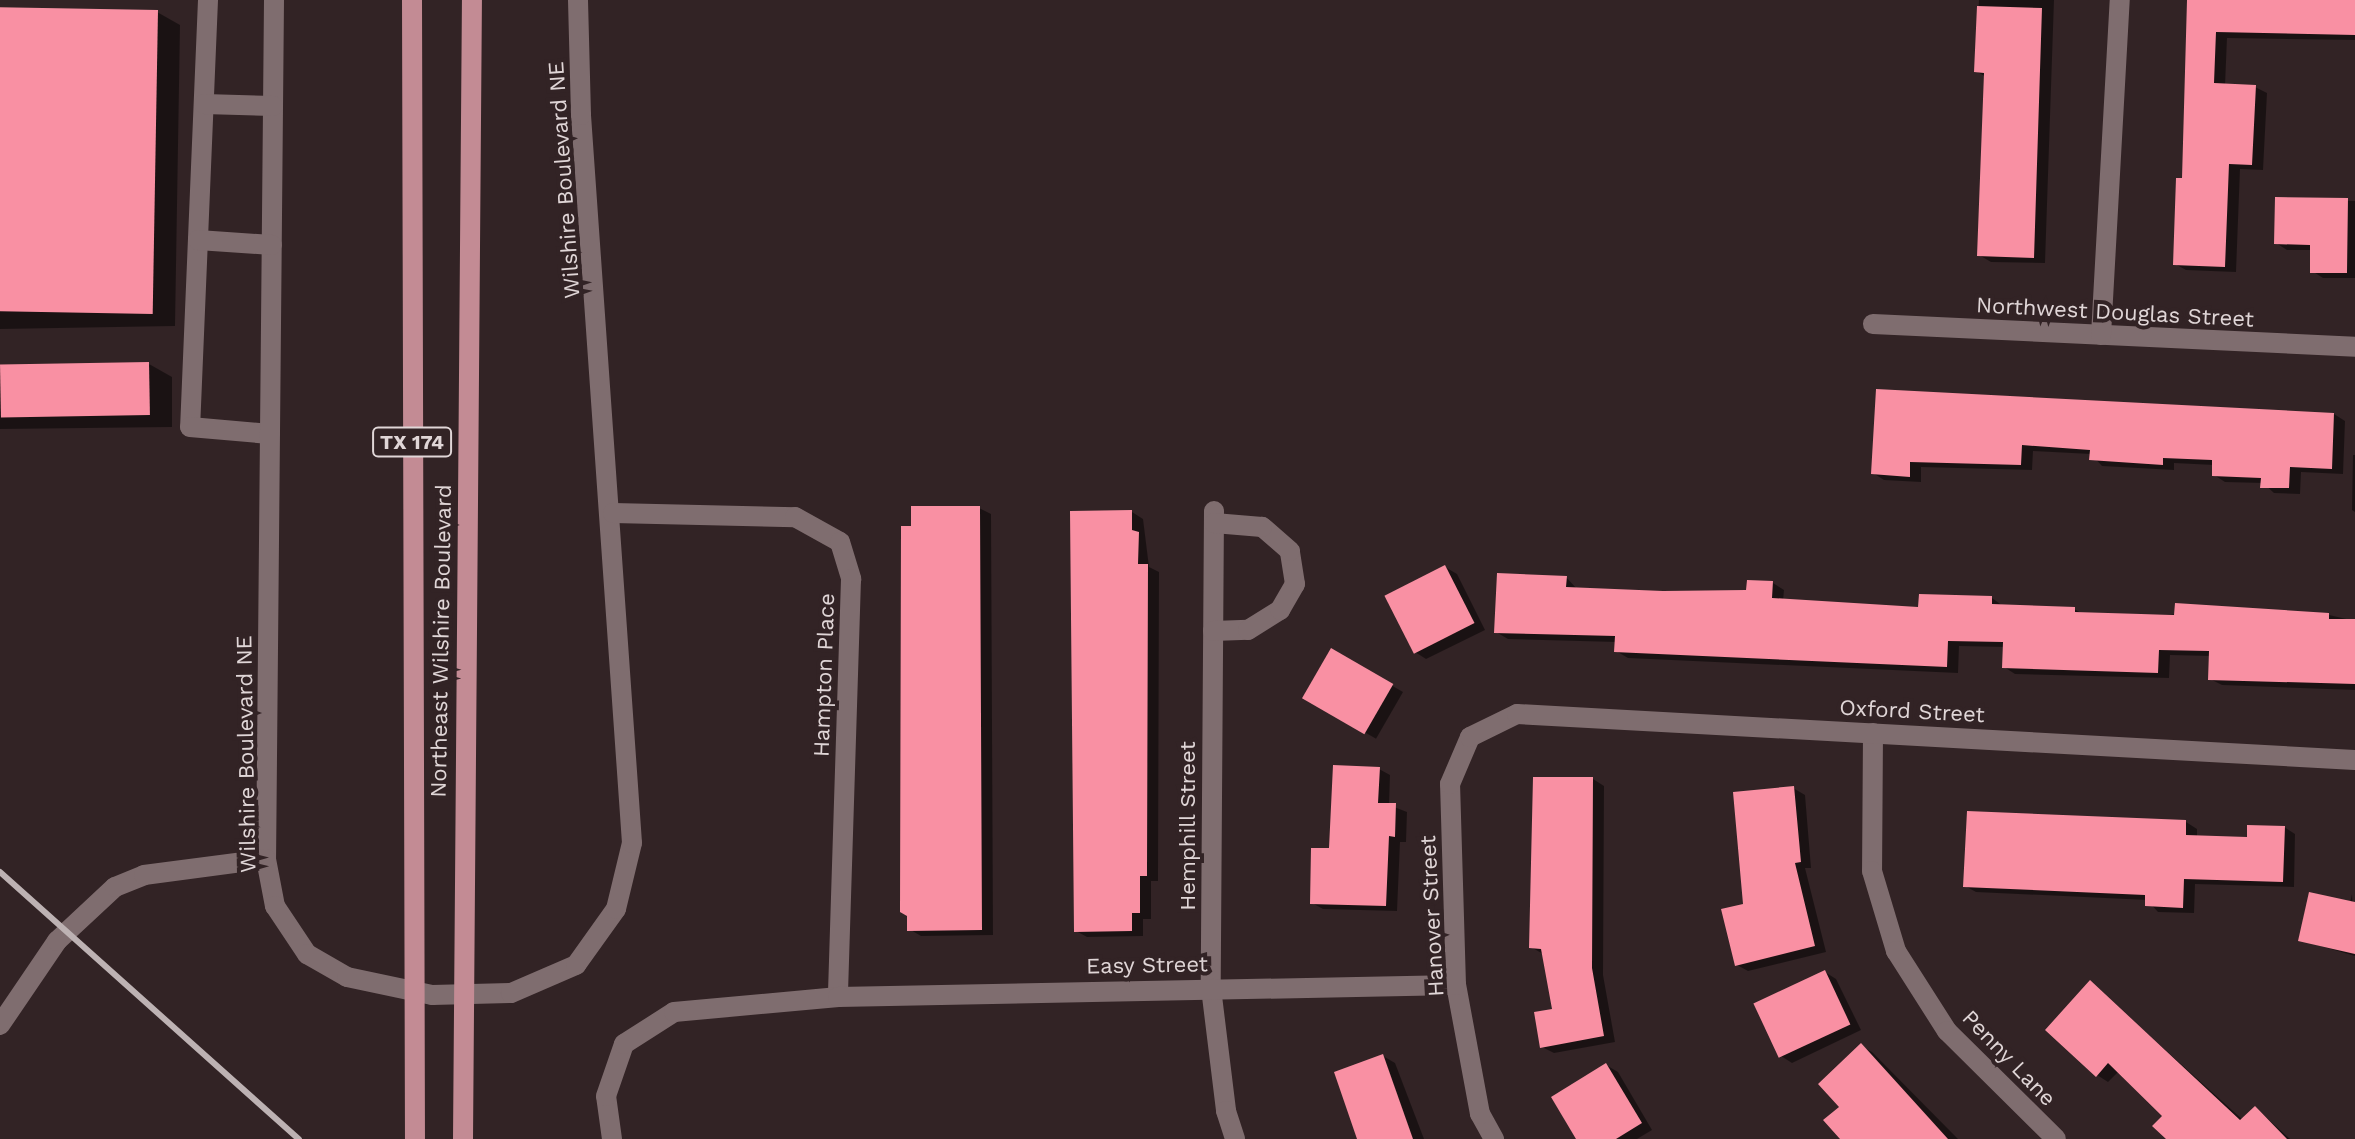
<!DOCTYPE html>
<html>
<head>
<meta charset="utf-8">
<style>
	body { margin:0 }
	#map { position:relative; width:2355px; height:1139px; overflow:hidden; background:#322325; font-family:"Work Sans",sans-serif }
	div>[style] { position:absolute }
	[style*='--x'] { left:calc(var(--x)*1px); top:calc(var(--y)*1px); width:calc(var(--w)*1px); rotate:calc(var(--a)*1deg) }
	.shadow>* { inset:0; background:#0007; transform-origin:0 0 }
	.building>* { inset:0; background:#f990a3; transform-origin:0 0 }
	.minor>* { height:20px; margin:-10px; padding:0 10px; transform-origin:10px; border-radius:10px; background:#7f6d6f }
	.major>* { height:20px; margin:-10px; padding:0 10px; transform-origin:10px; border-radius:10px; background:#c38b94 }
	.rail>* { height:6px; margin:-3px; padding:0 3px; transform-origin:3px; border-radius:3px; background:#bdb2b3 }
	span { translate:-50% -50%; white-space:nowrap; text-align:center; line-height:1.15; -webkit-text-stroke:8px #322325; paint-order:stroke }
	.shield-label span { padding:2px 6px; background:#322325; border:2px solid; border-radius:6px; -webkit-text-stroke-width:0 }
	.shield-label { font-size:20px; color:#e0d6d7; font-weight:700 }
	.street-label { font-size:22px; color:#e0d6d7 }
</style>
</head>
<body>
<div id="map">
	<div class="shadow">
		<div style="clip-path:polygon(1979px 0,2054px 0,2045px 263px,1991px 262px,1979px 255px,1986px 77px,1976px 71px)"></div>
		<div style="clip-path:polygon(2189px 0,2355px 0,2355px 40px,2227px 38px,2225px 86px,2255px 87px,2267px 93px,2263px 170px,2240px 169px,2236px 272px,2186px 270px,2175px 264px,2184px 180px)"></div>
		<div style="clip-path:polygon(157px 12px,180px 25px,175px 326px,0 329px,0 15px)"></div>
		<div style="clip-path:polygon(2277px 199px,2355px 201px,2355px 278px,2323px 278px,2312px 271px,2312px 250px,2287px 250px,2276px 243px)"></div>
		<div style="clip-path:polygon(149px 364px,172px 377px,172px 427px,0 429px,0 366px)"></div>
		<div style="clip-path:polygon(1878px 391px,2334px 414px,2345px 421px,2343px 474px,2301px 472px,2300px 494px,2274px 493px,2263px 483px,2225px 482px,2214px 475px,2214px 465px,2174px 463px,2174px 470px,2102px 466px,2091px 454px,2033px 451px,2032px 470px,1921px 467px,1921px 482px,1884px 480px,1873px 473px)"></div>
		<div style="clip-path:polygon(2353px 455px,2355px 455px,2355px 512px,2352px 510px)"></div>
		<div style="clip-path:polygon(979px 508px,991px 514px,993px 935px,921px 936px,909px 929px)"></div>
		<div style="clip-path:polygon(1132px 512px,1143px 519px,1149px 567px,1159px 572px,1158px 881px,1151px 881px,1151px 919px,1143px 919px,1143px 936px,1087px 937px,1076px 931px)"></div>
		<div style="clip-path:polygon(1445px 567px,1457px 574px,1485px 630px,1426px 659px,1415px 652px)"></div>
		<div style="clip-path:polygon(1566px 577px,1577px 589px,1663px 593px,1748px 592px,1773px 583px,1784px 590px,1783px 601px,1920px 609px,1992px 598px,2003px 606px,2074px 609px,2083px 614px,2329px 615px,2355px 621px,2355px 690px,2222px 685px,2210px 679px,2211px 656px,2170px 655px,2169px 678px,2015px 674px,2004px 667px,2005px 647px,1959px 646px,1958px 673px,1628px 658px,1616px 651px,1617px 642px,1508px 639px,1496px 632px)"></div>
		<div style="left:1332px;top:651px;width:82px;height:54px;rotate:30deg"></div>
		<div style="clip-path:polygon(1379px 769px,1390px 775px,1389px 805px,1407px 812px,1406px 842px,1400px 842px,1397px 911px,1323px 909px,1312px 903px,1331px 850px)"></div>
		<div style="clip-path:polygon(1593px 779px,1604px 786px,1603px 975px,1615px 1042px,1554px 1053px,1542px 1047px,1554px 1011px,1543px 954px,1531px 947px)"></div>
		<div style="clip-path:polygon(1793px 788px,1805px 795px,1811px 868px,1805px 868px,1826px 952px,1748px 971px,1737px 965px,1745px 905px)"></div>
		<div style="clip-path:polygon(2186px 822px,2197px 829px,2197px 837px,2248px 839px,2284px 827px,2295px 834px,2294px 887px,2195px 884px,2194px 913px,2158px 912px,2147px 900px,1976px 892px,1965px 886px)"></div>
		<div style="clip-path:polygon(2352px 894px,2355px 956px,2300px 940px,2350px 903px)"></div>
		<div style="clip-path:polygon(1825px 972px,1836px 979px,1861px 1030px,1792px 1063px,1781px 1056px)"></div>
		<div style="clip-path:polygon(2091px 983px,2243px 1120px,2256px 1108px,2290px 1139px,2169px 1139px,2165px 1116px,2119px 1071px,2108px 1082px,2097px 1075px)"></div>
		<div style="clip-path:polygon(1861px 1046px,1872px 1052px,1958px 1139px,1861px 1139px,1842px 1107px)"></div>
		<div style="clip-path:polygon(1383px 1056px,1395px 1063px,1424px 1139px,1360px 1139px)"></div>
		<div style="clip-path:polygon(1606px 1065px,1618px 1072px,1652px 1130px,1637px 1139px,1578px 1139px)"></div>
	</div>
	<div class="building">
		<div style="clip-path:polygon(2187px 0,2355px 0,2355px 35px,2216px 32px,2214px 83px,2256px 85px,2252px 165px,2229px 164px,2225px 267px,2173px 265px,2176px 178px,2182px 178px)"></div>
		<div style="clip-path:polygon(1977px 6px,2042px 8px,2034px 258px,1977px 256px,1984px 73px,1974px 72px)"></div>
		<div style="left:158px;top:10px;width:304px;height:158px;rotate:91deg"></div>
		<div style="clip-path:polygon(2275px 197px,2348px 198px,2347px 273px,2310px 273px,2310px 245px,2274px 244px)"></div>
		<div style="left:149px;top:362px;width:53px;height:149px;rotate:89deg"></div>
		<div style="clip-path:polygon(1876px 389px,2334px 413px,2332px 469px,2290px 467px,2289px 488px,2260px 488px,2261px 478px,2212px 476px,2212px 460px,2163px 458px,2163px 465px,2089px 460px,2090px 450px,2022px 445px,2021px 465px,1910px 462px,1910px 477px,1871px 474px)"></div>
		<div style="clip-path:polygon(911px 506px,980px 506px,982px 930px,907px 931px,907px 916px,900px 912px,901px 526px,911px 526px)"></div>
		<div style="clip-path:polygon(1132px 510px,1132px 530px,1139px 532px,1138px 564px,1148px 564px,1147px 876px,1140px 876px,1140px 913px,1132px 913px,1132px 931px,1074px 932px,1070px 511px)"></div>
		<div style="left:1445px;top:565px;width:65px;height:68px;rotate:63deg"></div>
		<div style="clip-path:polygon(1497px 573px,1567px 576px,1566px 587px,1663px 591px,1746px 590px,1747px 580px,1773px 581px,1772px 598px,1918px 607px,1919px 594px,1992px 596px,1992px 604px,2075px 607px,2075px 612px,2174px 615px,2175px 603px,2329px 613px,2329px 619px,2355px 619px,2355px 684px,2208px 680px,2209px 651px,2159px 650px,2158px 673px,2002px 668px,2003px 642px,1948px 641px,1947px 667px,1614px 652px,1615px 636px,1494px 633px)"></div>
		<div style="left:1331px;top:648px;width:72px;height:58px;rotate:30deg"></div>
		<div style="clip-path:polygon(1333px 765px,1380px 767px,1378px 803px,1396px 803px,1395px 837px,1389px 836px,1386px 906px,1310px 904px,1311px 848px,1329px 848px)"></div>
		<div style="clip-path:polygon(1533px 777px,1593px 777px,1592px 968px,1604px 1036px,1540px 1048px,1534px 1012px,1552px 1009px,1541px 949px,1529px 948px)"></div>
		<div style="clip-path:polygon(1794px 786px,1801px 862px,1795px 863px,1815px 946px,1735px 966px,1721px 909px,1743px 904px,1733px 792px)"></div>
		<div style="clip-path:polygon(1967px 811px,2186px 820px,2186px 835px,2247px 837px,2247px 825px,2285px 826px,2283px 882px,2184px 879px,2183px 908px,2145px 906px,2145px 895px,1963px 887px)"></div>
		<div style="clip-path:polygon(2309px 892px,2355px 902px,2355px 954px,2298px 941px)"></div>
		<div style="left:1825px;top:970px;width:60px;height:79px;rotate:65deg"></div>
		<div style="clip-path:polygon(2090px 980px,2240px 1120px,2255px 1106px,2287px 1139px,2166px 1139px,2152px 1126px,2162px 1116px,2108px 1063px,2096px 1077px,2045px 1030px)"></div>
		<div style="clip-path:polygon(1861px 1043px,1948px 1139px,1840px 1139px,1823px 1120px,1839px 1107px,1818px 1084px)"></div>
		<div style="clip-path:polygon(1383px 1054px,1413px 1139px,1357px 1139px,1334px 1072px)"></div>
		<div style="clip-path:polygon(1606px 1063px,1642px 1123px,1616px 1139px,1576px 1139px,1551px 1097px)"></div>
	</div>
	<div class="minor">
		<div style="--x:208;--y:0;--w:427;--a:92.4"></div>
		<div style="--x:190;--y:427;--w:80;--a:5"></div>
		<div style="--x:274;--y:0;--w:859;--a:90.53"></div>
		<div style="--x:266;--y:859;--w:48;--a:79.2"></div>
		<div style="--x:275;--y:906;--w:58;--a:56.3"></div>
		<div style="--x:307;--y:954;--w:46;--a:29.9"></div>
		<div style="--x:347;--y:977;--w:87;--a:12"></div>
		<div style="--x:432;--y:995;--w:79;--a:-1.5"></div>
		<div style="--x:511;--y:993;--w:71;--a:-23.3"></div>
		<div style="--x:576;--y:965;--w:69;--a:-54.5"></div>
		<div style="--x:616;--y:909;--w:68;--a:-76.4"></div>
		<div style="--x:632;--y:843;--w:730;--a:-94.01"></div>
		<div style="--x:581;--y:115;--w:115;--a:-91.5"></div>
		<div style="--x:204;--y:104;--w:69;--a:1.7"></div>
		<div style="--x:198;--y:240;--w:74;--a:3.9"></div>
		<div style="--x:1873;--y:324;--w:483;--a:2.7"></div>
		<div style="--x:2101;--y:335;--w:336;--a:-86.8"></div>
		<div style="--x:1214;--y:511;--w:477;--a:90.4"></div>
		<div style="--x:1211;--y:988;--w:124;--a:83"></div>
		<div style="--x:1226;--y:1111;--w:29;--a:72"></div>
		<div style="--x:613;--y:513;--w:182;--a:1.3"></div>
		<div style="--x:795;--y:517;--w:51;--a:29.1"></div>
		<div style="--x:840;--y:542;--w:39;--a:73"></div>
		<div style="--x:851;--y:579;--w:418;--a:91.8"></div>
		<div style="--x:1213;--y:631;--w:35;--a:-2"></div>
		<div style="--x:1248;--y:630;--w:38;--a:-32"></div>
		<div style="--x:1280;--y:610;--w:30;--a:-60"></div>
		<div style="--x:1295;--y:584;--w:33;--a:-99"></div>
		<div style="--x:1290;--y:551;--w:37;--a:-139"></div>
		<div style="--x:1262;--y:527;--w:48;--a:-175.2"></div>
		<div style="--x:1873;--y:733;--w:138;--a:90.4"></div>
		<div style="--x:1872;--y:871;--w:84;--a:73.3"></div>
		<div style="--x:1896;--y:951;--w:95;--a:57.5"></div>
		<div style="--x:1947;--y:1031;--w:153;--a:44.7"></div>
		<div style="--x:0;--y:1025;--w:102;--a:-55.8"></div>
		<div style="--x:57;--y:941;--w:79;--a:-43"></div>
		<div style="--x:115;--y:887;--w:31;--a:-22"></div>
		<div style="--x:144;--y:875;--w:123;--a:-7.5"></div>
		<div style="--x:612;--y:1139;--w:43;--a:-97.9"></div>
		<div style="--x:606;--y:1096;--w:55;--a:-70.9"></div>
		<div style="--x:624;--y:1044;--w:59;--a:-32.6"></div>
		<div style="--x:674;--y:1012;--w:165;--a:-5.2"></div>
		<div style="--x:838;--y:997;--w:618;--a:-1.11"></div>
		<div style="--x:1494;--y:1139;--w:29;--a:-119"></div>
		<div style="--x:1480;--y:1114;--w:131;--a:-100.5"></div>
		<div style="--x:1456;--y:985;--w:201;--a:-91.7"></div>
		<div style="--x:1450;--y:784;--w:51;--a:-66.9"></div>
		<div style="--x:1470;--y:737;--w:52;--a:-26.1"></div>
		<div style="--x:1517;--y:714;--w:839;--a:3.14"></div>
	</div>
	<div class="major">
		<div style="--x:412;--y:0;--w:1139;--a:89.85"></div>
		<div style="--x:463;--y:1139;--w:1139;--a:-89.55"></div>
	</div>
	<div class="rail">
		<div style="--x:0;--y:872;--w:401;--a:41.8"></div>
	</div>
	<div class="shield-label">
		<span style="left:412px;top:442px">TX 174</span>
	</div>
	<div class="street-label">
		<span style="left:564px;top:180px;rotate:-94deg">Wilshire Boulevard NE</span>
		<span style="left:2115px;top:312px;rotate:3deg">Northwest Douglas Street</span>
		<span style="left:441px;top:641px;rotate:-89deg">Northeast Wilshire Boulevard</span>
		<span style="left:824px;top:675px;rotate:-88deg">Hampton Place</span>
		<span style="left:1912px;top:711px;rotate:3deg">Oxford Street</span>
		<span style="left:246px;top:754px;rotate:-91deg">Wilshire Boulevard NE</span>
		<span style="left:1188px;top:826px;rotate:-90deg">Hemphill Street</span>
		<span style="left:1432px;top:916px;rotate:-93deg">Hanover Street</span>
		<span style="left:1147px;top:965px;rotate:-1deg">Easy Street</span>
		<span style="left:2009px;top:1058px;rotate:46deg">Penny Lane</span>
	</div>
</div>
</body>
</html>
